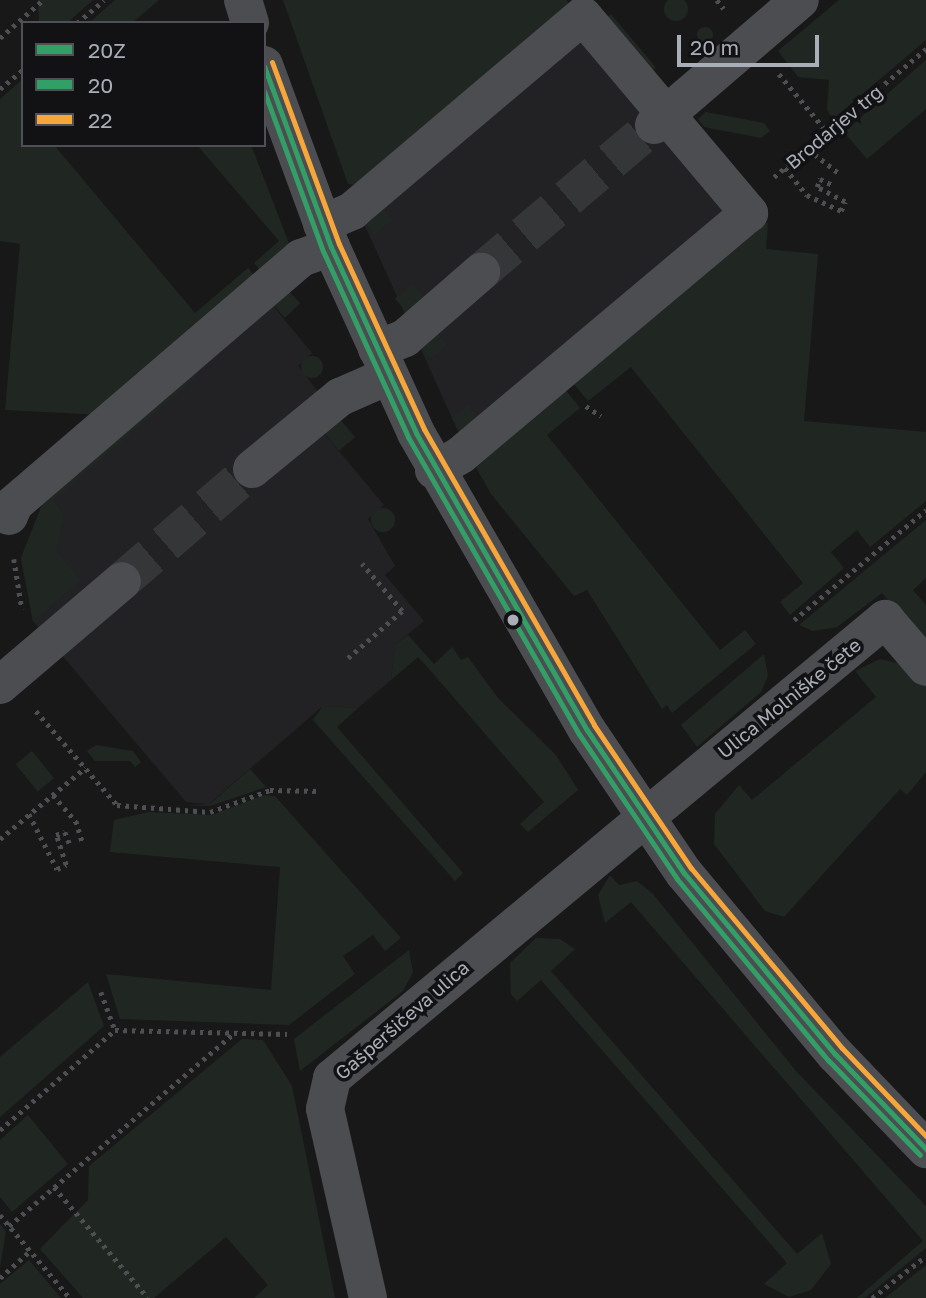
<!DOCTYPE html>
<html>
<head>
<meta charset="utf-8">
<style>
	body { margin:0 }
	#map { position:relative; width:926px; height:1298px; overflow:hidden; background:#181818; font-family:"Golos Text",sans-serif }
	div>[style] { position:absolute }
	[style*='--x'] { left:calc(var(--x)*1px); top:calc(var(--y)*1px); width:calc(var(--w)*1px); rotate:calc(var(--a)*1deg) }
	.built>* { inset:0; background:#222224 }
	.green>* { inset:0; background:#202722; transform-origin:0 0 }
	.round { border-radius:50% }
	.minor-tunnel>* { height:38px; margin-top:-19px; transform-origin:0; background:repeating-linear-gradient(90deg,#353638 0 38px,transparent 0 57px) }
	.path>* { height:4.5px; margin-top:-2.25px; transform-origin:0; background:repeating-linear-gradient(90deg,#4e4f52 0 3.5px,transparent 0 8.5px) }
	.minor>* { height:38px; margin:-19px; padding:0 19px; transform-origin:19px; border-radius:19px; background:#4c4d51 }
	.bus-1>* { height:5px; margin:-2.5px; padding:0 2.5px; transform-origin:2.5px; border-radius:2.5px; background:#329f67 }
	.bus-2>* { height:5px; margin:-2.5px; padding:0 2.5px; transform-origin:2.5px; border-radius:2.5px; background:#329f67 }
	.bus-3>* { height:5px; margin:-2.5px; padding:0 2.5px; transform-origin:2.5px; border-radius:2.5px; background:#f7a73a }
	.dots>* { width:19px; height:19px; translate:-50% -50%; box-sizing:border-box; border:4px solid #121214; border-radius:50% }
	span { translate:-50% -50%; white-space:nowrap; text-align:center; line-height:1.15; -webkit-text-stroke:7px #121214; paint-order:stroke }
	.street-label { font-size:19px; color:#aaaeb8 }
	.legend { position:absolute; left:21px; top:21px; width:245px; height:126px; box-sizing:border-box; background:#121214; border:2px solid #4f5056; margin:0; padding:9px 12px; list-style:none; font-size:21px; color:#aaaeb8 }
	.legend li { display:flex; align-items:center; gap:14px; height:35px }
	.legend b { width:35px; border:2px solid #4f5056 }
	.scale { position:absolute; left:677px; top:35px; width:142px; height:32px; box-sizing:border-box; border:4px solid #aaaeb8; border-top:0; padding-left:9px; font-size:21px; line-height:24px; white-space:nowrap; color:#aaaeb8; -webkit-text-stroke:5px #121214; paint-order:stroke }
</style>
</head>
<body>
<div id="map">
	<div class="built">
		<div style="clip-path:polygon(577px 35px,729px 213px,462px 440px,361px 217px)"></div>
		<div style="clip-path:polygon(269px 301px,312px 353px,298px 366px,339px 418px,323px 432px,384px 505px,368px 519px,395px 566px,385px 575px,424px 621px,395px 645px,391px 680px,358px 708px,323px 706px,209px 804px,186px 802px,33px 621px,21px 558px,47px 492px)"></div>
	</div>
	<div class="green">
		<div class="round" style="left:664px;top:-3px;width:24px;height:24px"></div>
		<div style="clip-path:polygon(38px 0,93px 0,67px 23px,39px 23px)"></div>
		<div style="clip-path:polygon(115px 0,159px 0,132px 23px,89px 23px)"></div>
		<div style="clip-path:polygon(283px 0,566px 0,575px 10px,366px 186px,348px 184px)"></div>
		<div style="clip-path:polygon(839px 0,926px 0,926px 40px,833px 119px,827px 110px,829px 80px,798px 77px,778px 51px)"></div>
		<div style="left:611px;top:14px;width:70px;height:11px;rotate:50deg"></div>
		<div class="round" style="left:697px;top:27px;width:16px;height:16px"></div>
		<div style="clip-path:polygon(926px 60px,926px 109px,867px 159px,844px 132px)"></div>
		<div style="clip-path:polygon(23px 79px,23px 145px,54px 145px,195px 313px,248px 268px,259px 282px,103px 415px,5px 410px,20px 244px,0 241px,0 99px)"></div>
		<div style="clip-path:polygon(706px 112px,764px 123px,770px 131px,761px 138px,704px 127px,698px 119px)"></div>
		<div style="clip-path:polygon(197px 145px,251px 145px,292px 251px,265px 276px,254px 263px,279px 241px)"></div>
		<div style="left:378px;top:203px;width:22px;height:22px;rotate:51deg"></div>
		<div style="clip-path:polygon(753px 220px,768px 223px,766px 249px,818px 254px,804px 421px,926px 432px,926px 501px,870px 547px,857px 530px,831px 552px,844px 568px,790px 615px,780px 602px,803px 583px,631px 367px,588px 401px,568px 377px)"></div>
		<div style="left:413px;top:284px;width:22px;height:23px;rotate:51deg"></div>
		<div style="left:286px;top:288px;width:21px;height:21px;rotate:47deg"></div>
		<div style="clip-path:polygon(244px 324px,184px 388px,53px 500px,64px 515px,56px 552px,81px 580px,33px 621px,21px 558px,47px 492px)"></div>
		<div style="left:433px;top:328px;width:22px;height:21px;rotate:51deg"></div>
		<div class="round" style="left:301px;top:356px;width:22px;height:22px"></div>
		<div style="clip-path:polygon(561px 384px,580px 408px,547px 435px,720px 650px,745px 630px,756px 644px,672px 713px,667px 705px,662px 709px,587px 590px,574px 596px,491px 494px,472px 460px)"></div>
		<div style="left:468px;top:405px;width:23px;height:21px;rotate:52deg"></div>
		<div style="left:339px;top:418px;width:25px;height:21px;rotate:50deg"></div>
		<div class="round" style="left:371px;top:508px;width:24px;height:24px"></div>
		<div style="clip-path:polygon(926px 520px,926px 578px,913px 590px,926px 605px,926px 646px,882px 593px,837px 627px,813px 631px,799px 625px)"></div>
		<div style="clip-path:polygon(408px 635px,434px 664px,452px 647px,461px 660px,468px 657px,498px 698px,556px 755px,578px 790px,528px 832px,520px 824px,544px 802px,430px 670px,418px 657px,391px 680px,395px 645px)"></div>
		<div style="clip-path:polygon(764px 654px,768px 676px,761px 692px,697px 747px,681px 725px)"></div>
		<div style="clip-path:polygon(880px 659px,906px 665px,926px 685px,926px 772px,907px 795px,900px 789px,784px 917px,765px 911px,714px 844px,715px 814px,739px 785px,752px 800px,876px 697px,855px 671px)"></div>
		<div style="clip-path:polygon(323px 706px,358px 708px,337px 727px,463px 873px,455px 881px,313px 720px)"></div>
		<div style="clip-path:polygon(96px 745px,133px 751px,141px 762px,135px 767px,130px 761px,95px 761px,87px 751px)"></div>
		<div style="left:32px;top:751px;width:35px;height:21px;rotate:51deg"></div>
		<div style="clip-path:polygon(250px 769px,266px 787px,210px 806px,187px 805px,210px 804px)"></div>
		<div style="clip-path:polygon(264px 795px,275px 796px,401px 938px,385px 951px,373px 935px,343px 956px,355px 974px,289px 1025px,120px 1019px,106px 974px,271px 990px,280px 867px,110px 852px,114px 820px,149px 812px,212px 815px)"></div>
		<div style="clip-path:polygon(610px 875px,619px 885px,637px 881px,653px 894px,796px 1071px,926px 1206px,926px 1248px,865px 1298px,857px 1298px,923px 1241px,631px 902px,605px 923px,598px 895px)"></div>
		<div style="clip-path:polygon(536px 938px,560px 939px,575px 949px,551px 971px,797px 1254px,822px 1233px,831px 1264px,811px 1290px,789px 1297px,764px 1284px,787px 1263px,541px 980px,517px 1001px,511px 994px,510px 963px)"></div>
		<div style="clip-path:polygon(409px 950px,413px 972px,403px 991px,300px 1071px,294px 1039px)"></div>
		<div style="clip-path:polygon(88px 982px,104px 1026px,0 1117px,0 1057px)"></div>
		<div style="clip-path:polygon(242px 1039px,263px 1040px,292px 1086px,335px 1298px,254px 1298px,268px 1285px,226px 1237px,154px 1298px,83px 1298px,40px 1249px,88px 1200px,89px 1166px)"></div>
		<div style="clip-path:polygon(28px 1115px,68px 1164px,12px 1212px,0 1197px,0 1140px)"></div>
		<div style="clip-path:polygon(0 1224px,6px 1231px,0 1268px)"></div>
		<div style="clip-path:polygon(29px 1260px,61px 1298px,62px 1298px,0 1298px,0 1284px)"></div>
		<div style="clip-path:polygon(926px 1265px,926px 1298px,885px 1298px)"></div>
	</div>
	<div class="minor-tunnel">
		<div style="--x:481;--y:272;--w:227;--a:-40.4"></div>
		<div style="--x:122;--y:581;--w:172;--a:-40.7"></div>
	</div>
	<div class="path">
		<div style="--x:717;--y:0;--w:11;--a:52"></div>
		<div style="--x:77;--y:23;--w:35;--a:-40"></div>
		<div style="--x:0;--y:38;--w:57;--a:-41.5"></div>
		<div style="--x:779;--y:74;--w:77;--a:50.3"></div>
		<div style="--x:0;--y:89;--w:30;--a:-40"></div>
		<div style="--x:808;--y:149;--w:39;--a:38"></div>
		<div style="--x:785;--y:168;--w:35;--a:51"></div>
		<div style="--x:807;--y:195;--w:38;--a:25"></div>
		<div style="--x:841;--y:211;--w:10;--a:-66"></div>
		<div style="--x:845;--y:202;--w:32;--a:-152"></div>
		<div style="--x:817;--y:187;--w:9;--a:-69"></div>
		<div style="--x:820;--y:179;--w:14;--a:25"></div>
		<div style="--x:774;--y:177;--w:199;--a:-40.1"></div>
		<div style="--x:586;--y:406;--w:18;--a:34"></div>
		<div style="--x:14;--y:559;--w:51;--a:80.9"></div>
		<div style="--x:794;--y:620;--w:172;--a:-39.8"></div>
		<div style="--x:348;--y:658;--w:72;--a:-41"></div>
		<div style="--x:402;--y:611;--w:62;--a:-130.4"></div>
		<div style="--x:36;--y:711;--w:124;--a:49.2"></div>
		<div style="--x:117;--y:805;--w:93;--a:4.3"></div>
		<div style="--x:210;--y:812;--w:64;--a:-20.1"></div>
		<div style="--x:270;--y:790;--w:50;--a:1.1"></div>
		<div style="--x:53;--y:795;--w:35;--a:49"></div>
		<div style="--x:76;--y:821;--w:21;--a:73"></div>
		<div style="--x:29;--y:814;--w:62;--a:63"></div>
		<div style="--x:57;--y:869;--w:10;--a:-24"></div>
		<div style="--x:66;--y:865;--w:32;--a:-108"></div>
		<div style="--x:56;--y:835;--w:9;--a:-18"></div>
		<div style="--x:65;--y:832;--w:14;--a:69"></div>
		<div style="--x:0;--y:839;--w:111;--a:-39.9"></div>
		<div style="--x:101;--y:992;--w:40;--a:69.8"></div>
		<div style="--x:0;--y:1130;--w:152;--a:-41"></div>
		<div style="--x:115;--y:1030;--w:172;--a:1.3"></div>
		<div style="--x:54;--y:1187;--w:145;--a:49.7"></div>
		<div style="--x:0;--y:1215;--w:109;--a:49.9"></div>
		<div style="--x:9;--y:1226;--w:296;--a:-40.6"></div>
		<div style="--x:0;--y:1278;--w:40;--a:-42"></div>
		<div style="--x:872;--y:1298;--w:68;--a:-37.9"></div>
	</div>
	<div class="minor">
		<div style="--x:243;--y:0;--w:24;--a:73"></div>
		<div style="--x:264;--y:65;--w:194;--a:69.8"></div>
		<div style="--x:331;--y:247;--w:205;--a:65.4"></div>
		<div style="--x:416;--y:433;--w:343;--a:60.1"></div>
		<div style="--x:587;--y:730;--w:173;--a:55.9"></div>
		<div style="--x:684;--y:873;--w:236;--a:50.2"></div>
		<div style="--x:835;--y:1054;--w:132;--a:46.2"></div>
		<div style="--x:654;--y:125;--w:192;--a:-40.6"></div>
		<div style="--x:322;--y:224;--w:33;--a:-23"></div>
		<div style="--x:352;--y:211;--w:302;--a:-40.2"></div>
		<div style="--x:583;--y:16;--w:258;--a:49.9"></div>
		<div style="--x:749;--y:213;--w:376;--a:140"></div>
		<div style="--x:461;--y:455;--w:31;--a:151"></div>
		<div style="--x:377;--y:349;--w:30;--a:-21"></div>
		<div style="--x:405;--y:338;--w:101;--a:-41"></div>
		<div style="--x:252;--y:469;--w:114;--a:-39.3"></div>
		<div style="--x:340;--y:397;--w:52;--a:-23.6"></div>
		<div style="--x:9;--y:516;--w:13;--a:-67"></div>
		<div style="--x:14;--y:504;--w:378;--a:-40.6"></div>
		<div style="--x:301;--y:258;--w:32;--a:-20"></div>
		<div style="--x:0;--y:685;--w:160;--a:-40.4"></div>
		<div style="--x:368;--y:1298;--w:194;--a:-102.8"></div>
		<div style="--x:325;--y:1109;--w:32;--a:-77"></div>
		<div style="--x:332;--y:1078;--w:719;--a:-39.69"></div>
		<div style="--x:885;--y:619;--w:63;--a:49.5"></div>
	</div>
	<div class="bus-1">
		<div style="--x:264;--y:66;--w:193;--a:69.7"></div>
		<div style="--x:331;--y:247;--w:205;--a:65.4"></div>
		<div style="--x:416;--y:433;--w:343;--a:60.1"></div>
		<div style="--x:587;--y:730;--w:173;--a:55.9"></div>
		<div style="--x:684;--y:873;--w:236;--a:50.2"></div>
		<div style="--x:835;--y:1054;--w:132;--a:46.2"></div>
	</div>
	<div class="bus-2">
		<div style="--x:264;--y:91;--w:171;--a:69.8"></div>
		<div style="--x:323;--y:251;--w:205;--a:65.4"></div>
		<div style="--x:408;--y:437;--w:343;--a:60.1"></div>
		<div style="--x:579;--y:734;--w:175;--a:55.9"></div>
		<div style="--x:677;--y:879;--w:236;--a:50.2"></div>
		<div style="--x:828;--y:1060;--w:132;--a:45.9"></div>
	</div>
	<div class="bus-3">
		<div style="--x:272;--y:62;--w:194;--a:69.8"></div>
		<div style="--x:339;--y:244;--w:204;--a:65.3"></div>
		<div style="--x:424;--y:429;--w:341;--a:60.1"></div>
		<div style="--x:594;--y:725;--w:173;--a:55.9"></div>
		<div style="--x:691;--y:868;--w:235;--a:50"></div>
		<div style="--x:842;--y:1048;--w:122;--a:46.3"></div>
	</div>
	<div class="dots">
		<div style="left:513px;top:620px;background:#aaaeb8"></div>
	</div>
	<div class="street-label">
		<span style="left:834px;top:127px;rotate:-40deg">Brodarjev trg</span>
		<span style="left:789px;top:698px;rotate:-39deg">Ulica Molniške čete</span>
		<span style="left:402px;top:1020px;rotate:-41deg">Gašperšičeva ulica</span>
	</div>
	<ul class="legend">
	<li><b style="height:9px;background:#329f67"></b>20Z</li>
	<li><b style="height:9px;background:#329f67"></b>20</li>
	<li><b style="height:9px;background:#f7a73a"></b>22</li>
	</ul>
	<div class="scale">20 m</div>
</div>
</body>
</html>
